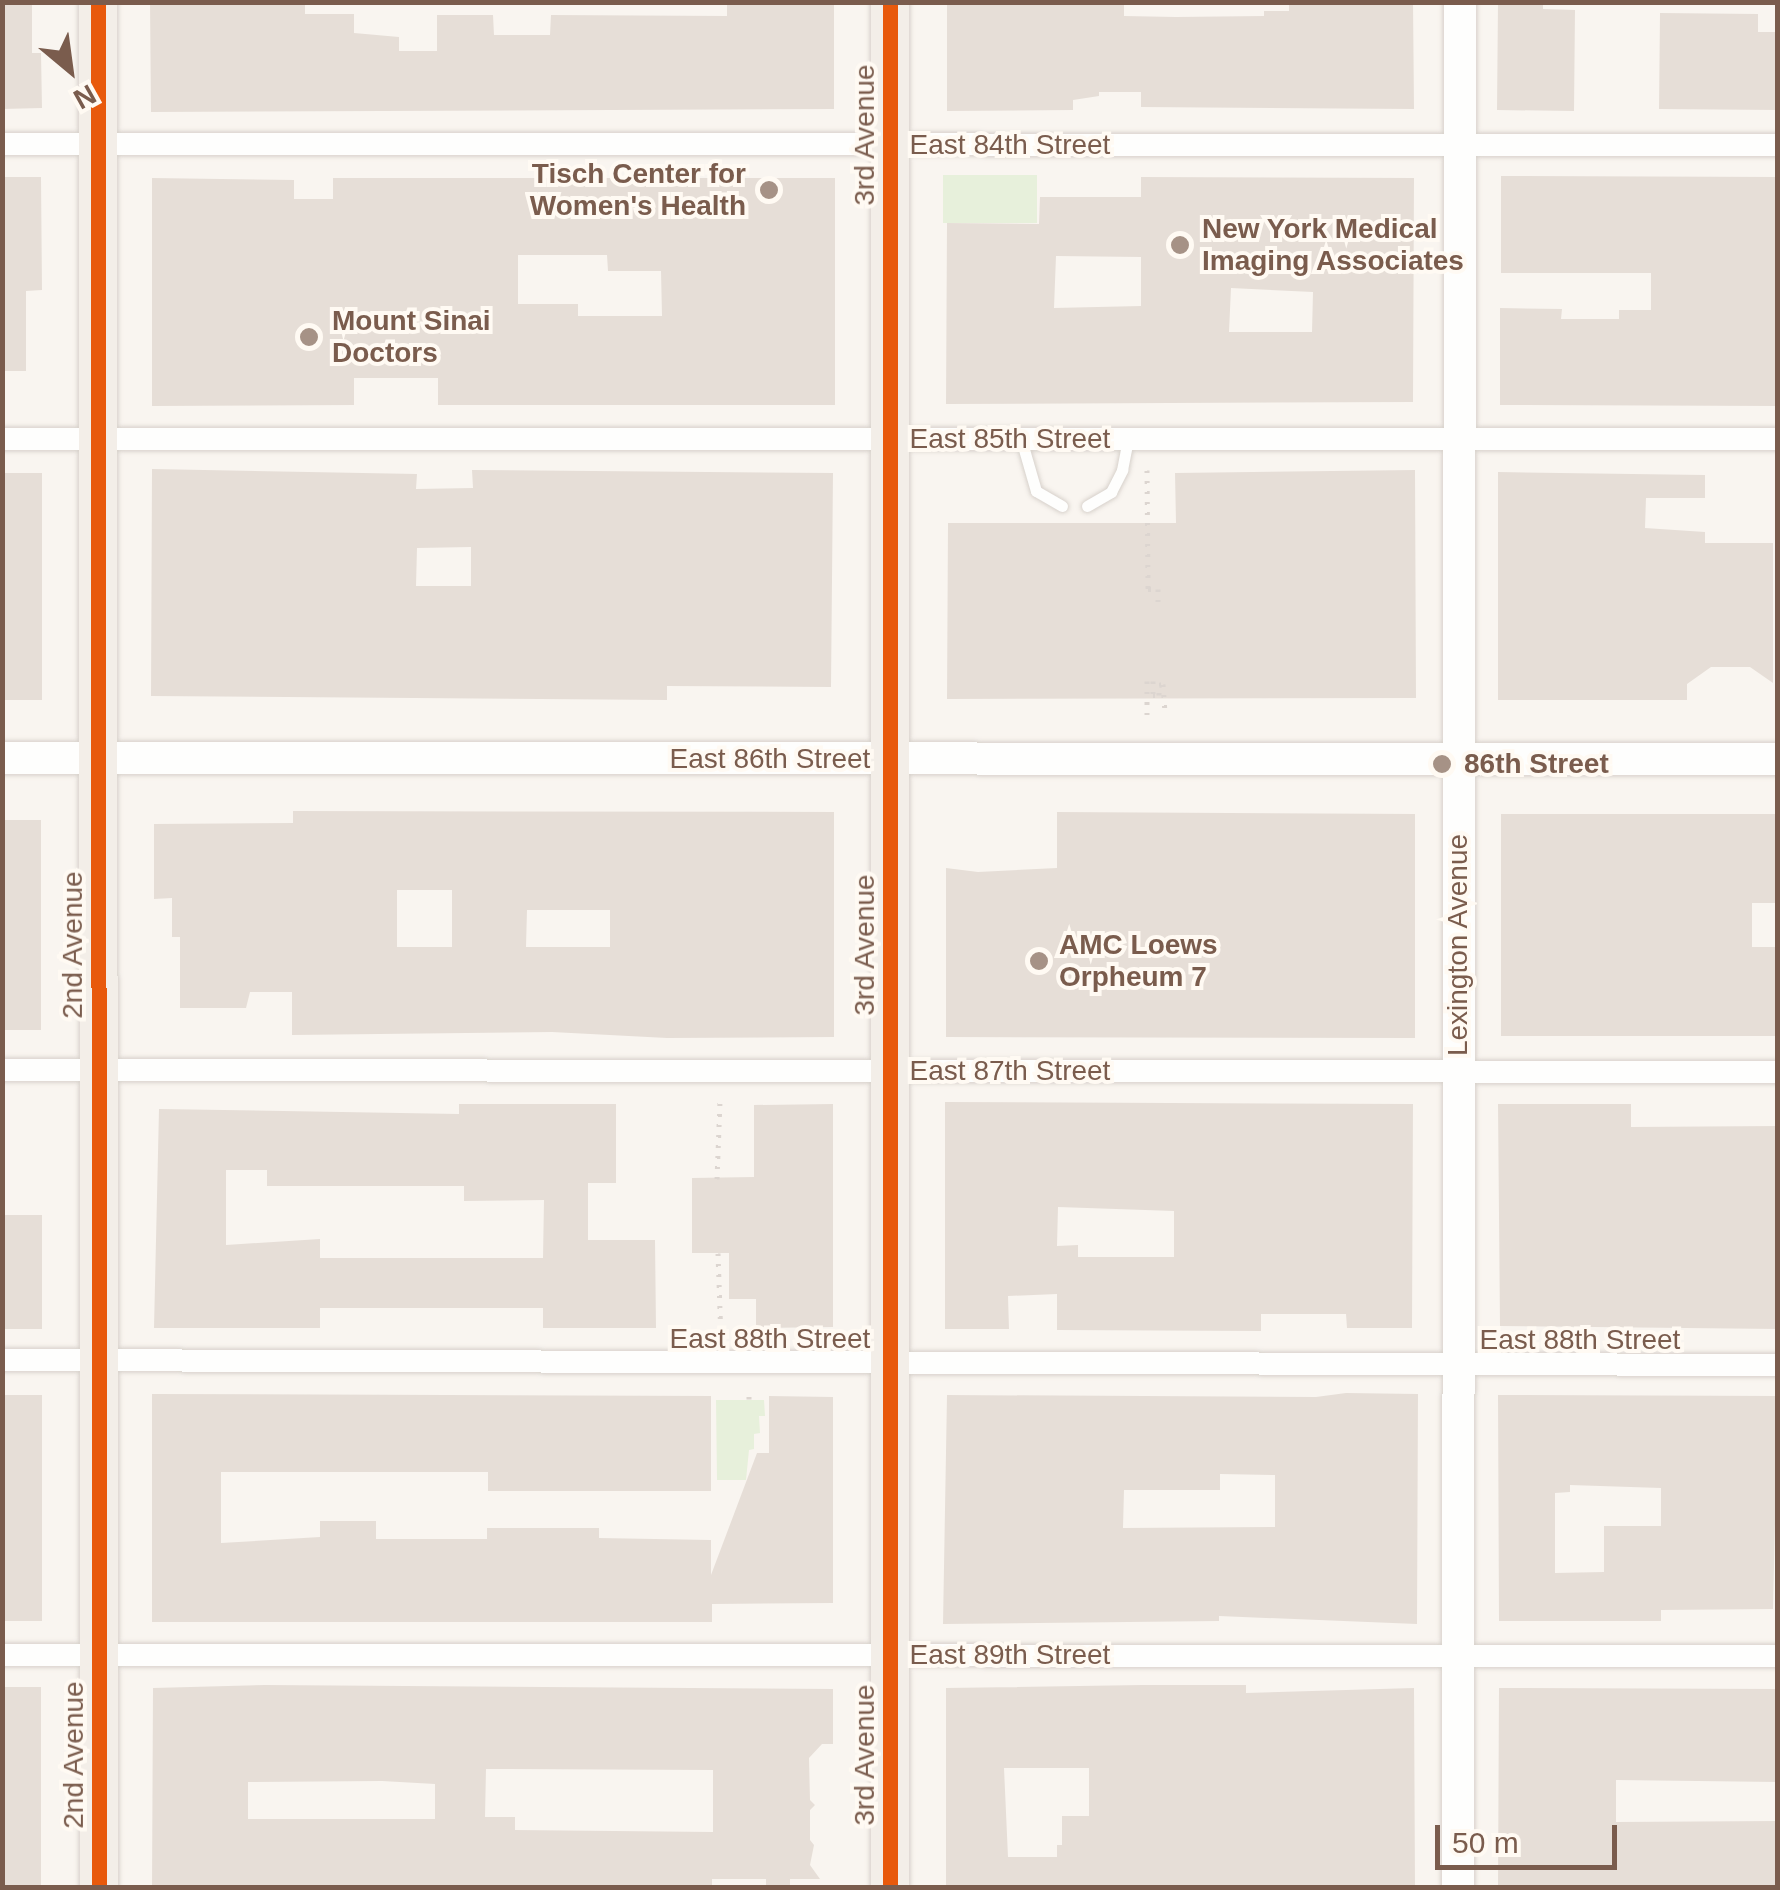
<!DOCTYPE html>
<html>
<head>
<meta charset="utf-8">
<style>
	body { margin:0 }
	#map { position:relative; width:1780px; height:1890px; overflow:hidden; background:#f9f5f0; font-family:Arial,sans-serif }
	div>[style] { position:absolute }
	[style*='--x'] { left:calc(var(--x)*1px); top:calc(var(--y)*1px); width:calc(var(--w)*1px); rotate:calc(var(--a)*1deg) }
	.green>* { inset:0; background:#e7f0db; transform-origin:0 0 }
	.building>* { inset:0; background:#e6ded7; transform-origin:0 0 }
	.path>* { height:5px; margin-top:-2.5px; transform-origin:0; background:repeating-linear-gradient(90deg,#dcd5d0 0 2.5px,transparent 0 10.5px) }
	.roads { filter:drop-shadow(0 0 2px #d7d1cb) drop-shadow(0 0 2px #d7d1cb) }
	.service>* { height:11px; margin:-5.5px; padding:0 5.5px; transform-origin:5.5px; border-radius:5.5px; background:#fefefd }
	.minor>* { height:22px; margin:-11px; padding:0 11px; transform-origin:11px; border-radius:11px; background:#fefefd }
	.secondary>* { height:32px; margin:-16px; padding:0 16px; transform-origin:16px; border-radius:16px; background:#fefefd }
	.primary>* { height:38px; margin:-19px; padding:0 19px; transform-origin:19px; border-radius:19px; background:#f3eee8 }
	.cycleway>* { height:15px; margin:-7.5px; padding:0 7.5px; transform-origin:7.5px; border-radius:7.5px; background:#e8590c }
	.dots>* { width:28px; height:28px; translate:-50% -50%; box-sizing:border-box; border:5px solid #fffaf3; border-radius:50% }
	span { translate:-50% -50%; white-space:nowrap; text-align:center; line-height:1.15; -webkit-text-stroke:8px #fffaf3; paint-order:stroke }
	.street-label { font-size:28px; color:#7a5c4d }
	.poi-label { font-size:28px; color:#7a5c4d; font-weight:700 }
	.right { translate:-100% -50%; text-align:right }
	.left { translate:0 -50%; text-align:left }
	.frame { position:absolute; inset:0; border:5px solid #7a5c4d; pointer-events:none }
	.north { position:absolute; left:20px; top:20px; width:100px; height:100px; -webkit-text-stroke:8px #fffaf3; paint-order:stroke; rotate:151deg; font-size:28px; font-weight:700; line-height:40px; text-align:center; color:#7a5c4d }
	.north::after { content:''; display:block; margin:auto; width:35px; height:45px; background:#7a5c4d; clip-path:polygon(50% 0,100% 100%,50% 72%,0 100%) }
	.scale { position:absolute; left:1435px; top:1825px; width:182px; height:45px; box-sizing:border-box; border:5px solid #7a5c4d; border-top:0; padding-left:12px; font-size:30px; line-height:35px; white-space:nowrap; color:#7a5c4d; -webkit-text-stroke:8px #fffaf3; paint-order:stroke }
</style>
</head>
<body>
<div id="map">
	<div class="green">
		<div style="left:943px;top:175px;width:94px;height:48px"></div>
		<div style="clip-path:polygon(716px 1400px,764px 1400px,765px 1416px,759px 1416px,760px 1433px,754px 1434px,754px 1449px,749px 1450px,746px 1480px,717px 1480px)"></div>
	</div>
	<div class="building">
		<div style="clip-path:polygon(2px 2px,32px 2px,32px 53px,41px 53px,42px 108px,2px 109px)"></div>
		<div style="clip-path:polygon(150px 2px,305px 3px,305px 14px,354px 14px,354px 33px,399px 37px,399px 51px,437px 51px,437px 15px,493px 15px,494px 35px,550px 35px,551px 15px,727px 16px,727px 2px,834px 2px,834px 109px,151px 112px)"></div>
		<div style="clip-path:polygon(947px 2px,1124px 2px,1124px 16px,1176px 17px,1264px 16px,1264px 11px,1289px 11px,1289px 2px,1413px 2px,1414px 109px,1141px 107px,1141px 92px,1099px 92px,1099px 96px,1073px 100px,1073px 110px,947px 111px)"></div>
		<div style="clip-path:polygon(1498px 2px,1543px 2px,1543px 9px,1575px 10px,1574px 111px,1497px 110px)"></div>
		<div style="clip-path:polygon(1660px 13px,1758px 14px,1758px 32px,1778px 32px,1778px 110px,1659px 109px)"></div>
		<div style="clip-path:polygon(1501px 176px,1778px 177px,1778px 406px,1500px 405px,1500px 308px,1562px 309px,1561px 319px,1619px 319px,1619px 310px,1651px 310px,1651px 273px,1501px 273px)"></div>
		<div style="clip-path:polygon(2px 177px,41px 177px,42px 290px,26px 291px,26px 371px,2px 371px)"></div>
		<div style="clip-path:polygon(evenodd,1141px 177px,1414px 178px,1413px 402px,946px 404px,947px 223px,1039px 224px,1040px 197px,1141px 197px,1141px 177px,1056px 256px,1141px 257px,1141px 306px,1054px 308px,1056px 256px,1141px 177px,1231px 288px,1313px 292px,1312px 332px,1229px 332px,1231px 288px)"></div>
		<div style="clip-path:polygon(evenodd,152px 178px,294px 180px,294px 199px,333px 199px,333px 178px,835px 178px,835px 405px,438px 405px,438px 378px,354px 378px,354px 405px,152px 406px,152px 178px,518px 255px,607px 255px,608px 271px,661px 271px,662px 316px,578px 316px,578px 304px,518px 304px,518px 255px)"></div>
		<div style="clip-path:polygon(evenodd,152px 469px,417px 474px,416px 489px,473px 488px,472px 470px,833px 473px,831px 687px,667px 686px,667px 700px,151px 696px,152px 469px,471px 547px,471px 586px,416px 586px,417px 548px,471px 547px)"></div>
		<div style="clip-path:polygon(1415px 470px,1416px 698px,947px 699px,948px 523px,1176px 523px,1175px 473px)"></div>
		<div style="clip-path:polygon(1498px 472px,1705px 475px,1705px 498px,1646px 498px,1645px 528px,1705px 532px,1705px 543px,1773px 543px,1773px 683px,1750px 667px,1711px 667px,1687px 684px,1687px 700px,1498px 700px)"></div>
		<div style="left:2px;top:473px;width:40px;height:227px"></div>
		<div style="clip-path:polygon(evenodd,293px 811px,834px 812px,834px 1037px,667px 1038px,552px 1032px,292px 1035px,292px 992px,250px 992px,246px 1008px,180px 1008px,180px 937px,172px 937px,172px 898px,154px 899px,154px 824px,293px 823px,293px 811px,397px 890px,452px 890px,452px 947px,397px 947px,397px 890px,293px 811px,527px 910px,610px 910px,610px 947px,526px 947px,527px 910px)"></div>
		<div style="clip-path:polygon(1057px 812px,1415px 814px,1415px 1038px,946px 1037px,946px 868px,978px 872px,1057px 868px)"></div>
		<div style="clip-path:polygon(1501px 814px,1778px 814px,1778px 903px,1752px 903px,1752px 947px,1778px 947px,1778px 1036px,1501px 1036px)"></div>
		<div style="left:2px;top:820px;width:39px;height:210px"></div>
		<div style="clip-path:polygon(evenodd,945px 1102px,1413px 1104px,1412px 1328px,1347px 1328px,1346px 1314px,1261px 1314px,1261px 1331px,1057px 1330px,1057px 1294px,1008px 1296px,1009px 1329px,945px 1329px,945px 1102px,1058px 1207px,1174px 1211px,1174px 1257px,1078px 1257px,1078px 1245px,1057px 1246px,1058px 1207px)"></div>
		<div style="clip-path:polygon(evenodd,459px 1104px,616px 1104px,616px 1183px,588px 1183px,588px 1240px,655px 1240px,656px 1328px,543px 1328px,543px 1308px,320px 1308px,320px 1328px,154px 1328px,159px 1109px,459px 1114px,459px 1104px,226px 1170px,267px 1170px,267px 1186px,464px 1186px,464px 1201px,544px 1200px,543px 1258px,320px 1258px,320px 1239px,226px 1245px,226px 1170px)"></div>
		<div style="clip-path:polygon(833px 1104px,833px 1327px,756px 1328px,756px 1299px,729px 1299px,729px 1253px,692px 1253px,692px 1178px,754px 1177px,754px 1105px)"></div>
		<div style="clip-path:polygon(1498px 1104px,1631px 1104px,1631px 1127px,1778px 1126px,1778px 1329px,1500px 1326px)"></div>
		<div style="left:2px;top:1215px;width:40px;height:114px"></div>
		<div style="clip-path:polygon(evenodd,1346px 1393px,1418px 1394px,1417px 1624px,1219px 1616px,1219px 1621px,943px 1624px,947px 1395px,1316px 1397px,1346px 1393px,1220px 1474px,1275px 1475px,1275px 1527px,1123px 1528px,1124px 1490px,1220px 1490px,1220px 1474px)"></div>
		<div style="clip-path:polygon(152px 1394px,711px 1396px,711px 1491px,488px 1491px,488px 1472px,221px 1472px,221px 1543px,320px 1537px,320px 1521px,376px 1521px,376px 1539px,487px 1539px,487px 1528px,599px 1528px,599px 1538px,711px 1540px,711px 1575px,757px 1453px,769px 1453px,769px 1396px,833px 1397px,833px 1603px,712px 1604px,712px 1622px,152px 1622px)"></div>
		<div style="left:2px;top:1395px;width:40px;height:226px"></div>
		<div style="clip-path:polygon(evenodd,1498px 1395px,1778px 1396px,1773px 1609px,1661px 1610px,1661px 1621px,1499px 1621px,1498px 1395px,1570px 1485px,1661px 1488px,1661px 1526px,1604px 1526px,1604px 1572px,1555px 1573px,1555px 1493px,1570px 1492px,1570px 1485px)"></div>
		<div style="clip-path:polygon(evenodd,265px 1685px,833px 1689px,833px 1744px,822px 1744px,809px 1758px,810px 1800px,815px 1805px,810px 1810px,810px 1840px,814px 1845px,810px 1865px,820px 1879px,790px 1879px,790px 1888px,766px 1888px,766px 1879px,712px 1879px,712px 1888px,152px 1888px,153px 1688px,265px 1685px,486px 1769px,713px 1770px,713px 1832px,515px 1830px,515px 1817px,485px 1817px,486px 1769px,265px 1685px,382px 1781px,435px 1784px,435px 1819px,248px 1819px,248px 1782px,382px 1781px)"></div>
		<div style="clip-path:polygon(evenodd,1142px 1685px,1246px 1685px,1246px 1693px,1414px 1688px,1415px 1888px,946px 1888px,946px 1688px,1142px 1685px,1004px 1768px,1089px 1768px,1089px 1816px,1062px 1816px,1062px 1845px,1057px 1845px,1057px 1857px,1008px 1857px,1004px 1768px)"></div>
		<div style="left:2px;top:1687px;width:39px;height:201px"></div>
		<div style="clip-path:polygon(1499px 1688px,1778px 1689px,1778px 1782px,1616px 1780px,1616px 1822px,1778px 1821px,1778px 1888px,1498px 1888px)"></div>
	</div>
	<div class="path">
		<div style="--x:1147;--y:470;--w:119;--a:89.5"></div>
		<div style="--x:1148;--y:589;--w:10;--a:0"></div>
		<div style="--x:1158;--y:589;--w:18;--a:90"></div>
		<div style="--x:1147;--y:681;--w:34;--a:90"></div>
		<div style="--x:1153;--y:681;--w:14;--a:90"></div>
		<div style="--x:1153;--y:695;--w:6;--a:0"></div>
		<div style="--x:1159;--y:695;--w:10;--a:-90"></div>
		<div style="--x:1159;--y:685;--w:4;--a:-14"></div>
		<div style="--x:1163;--y:684;--w:31;--a:86"></div>
		<div style="--x:717;--y:1179;--w:79;--a:-87.8"></div>
		<div style="--x:718;--y:1253;--w:86;--a:88"></div>
		<div style="--x:749;--y:1399;--w:8;--a:-90"></div>
	</div>
	<div class="roads">
		<div class="service">
			<div style="--x:1021;--y:439;--w:54;--a:73.9"></div>
			<div style="--x:1036;--y:491;--w:30;--a:30"></div>
			<div style="--x:1087;--y:506;--w:28;--a:-30"></div>
			<div style="--x:1111;--y:492;--w:25;--a:-63"></div>
			<div style="--x:1122;--y:470;--w:33;--a:-79"></div>
		</div>
		<div class="minor">
			<div style="--x:2;--y:144;--w:1776;--a:0.03"></div>
			<div style="--x:2;--y:439;--w:1776;--a:0"></div>
			<div style="--x:2;--y:1070;--w:1776;--a:0.06"></div>
			<div style="--x:2;--y:1360;--w:1776;--a:0.16"></div>
			<div style="--x:2;--y:1655;--w:1776;--a:0.03"></div>
		</div>
		<div class="secondary">
			<div style="--x:2;--y:758;--w:1776;--a:0.03"></div>
			<div style="--x:1458;--y:1888;--w:1886;--a:-89.94"></div>
		</div>
		<div class="primary">
			<div style="--x:98;--y:2;--w:1886;--a:89.97"></div>
			<div style="--x:890;--y:1888;--w:1886;--a:-90"></div>
		</div>
	</div>
	<div class="cycleway">
		<div style="--x:98;--y:2;--w:1886;--a:89.97"></div>
		<div style="--x:890;--y:1888;--w:1886;--a:-90"></div>
	</div>
	<div class="dots">
		<div style="left:769px;top:190px;background:#a69286"></div>
		<div style="left:1180px;top:245px;background:#a69286"></div>
		<div style="left:309px;top:337px;background:#a69286"></div>
		<div style="left:1442px;top:764px;background:#a69286"></div>
		<div style="left:1039px;top:961px;background:#a69286"></div>
	</div>
	<div class="street-label">
		<span style="left:865px;top:135px;rotate:-90deg">3rd Avenue</span>
		<span style="left:1010px;top:145px">East 84th Street</span>
		<span style="left:1010px;top:439px">East 85th Street</span>
		<span style="left:770px;top:759px">East 86th Street</span>
		<span style="left:73px;top:945px;rotate:-90deg">2nd Avenue</span>
		<span style="left:865px;top:945px;rotate:-90deg">3rd Avenue</span>
		<span style="left:1458px;top:945px;rotate:-90deg">Lexington Avenue</span>
		<span style="left:1010px;top:1071px">East 87th Street</span>
		<span style="left:770px;top:1339px">East 88th Street</span>
		<span style="left:1580px;top:1340px">East 88th Street</span>
		<span style="left:1010px;top:1655px">East 89th Street</span>
		<span style="left:74px;top:1755px;rotate:-90deg">2nd Avenue</span>
		<span style="left:865px;top:1755px;rotate:-90deg">3rd Avenue</span>
	</div>
	<div class="poi-label">
		<span class="right" style="left:746px;top:190px">Tisch Center for<br>Women's Health</span>
		<span class="left" style="left:1202px;top:245px">New York Medical<br>Imaging Associates</span>
		<span class="left" style="left:332px;top:337px">Mount Sinai<br>Doctors</span>
		<span class="left" style="left:1464px;top:764px">86th Street</span>
		<span class="left" style="left:1059px;top:961px">AMC Loews<br>Orpheum 7</span>
	</div>
	<div class="frame"></div>
	<div class="north">N</div>
	<div class="scale">50 m</div>
</div>
</body>
</html>
